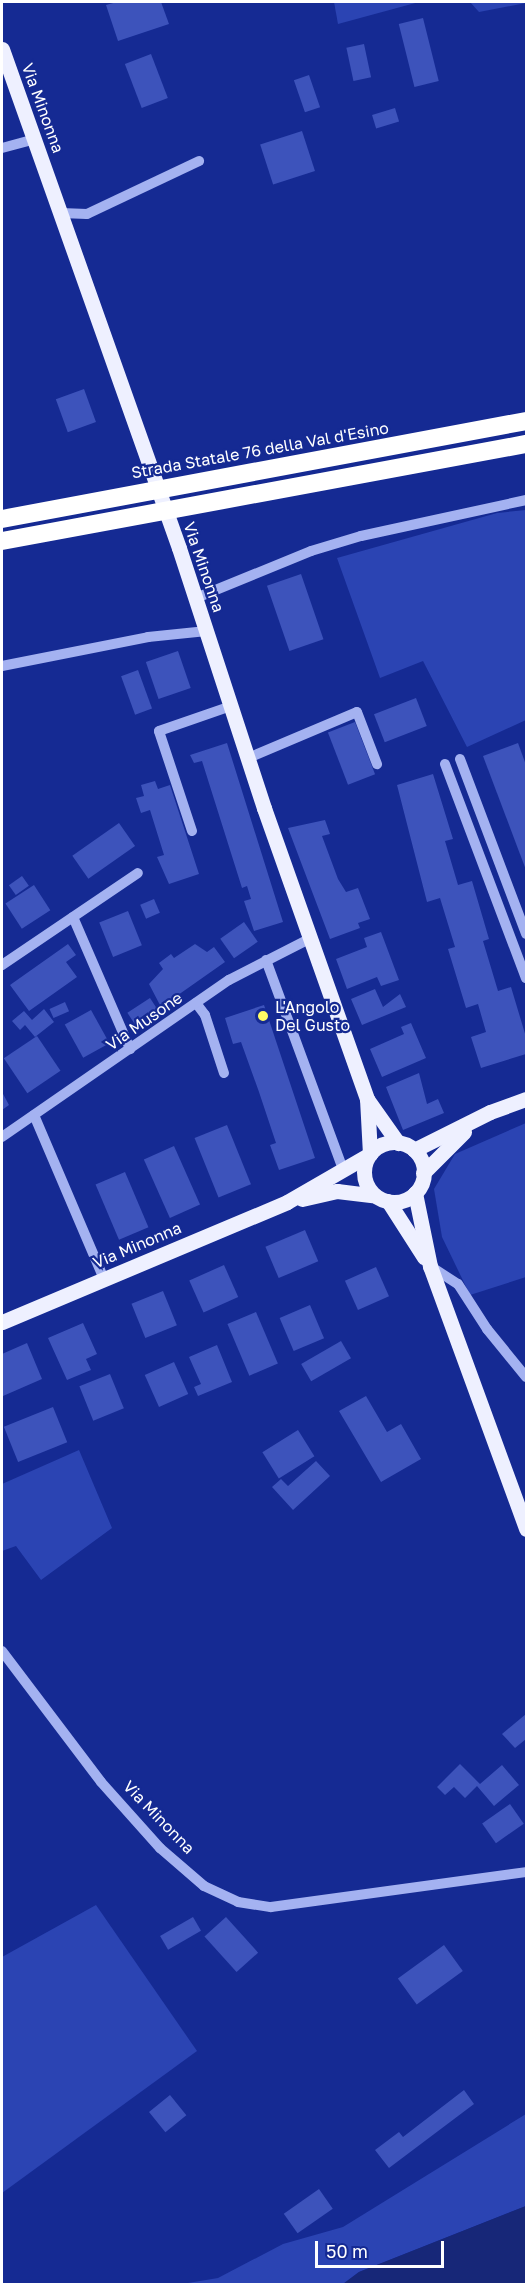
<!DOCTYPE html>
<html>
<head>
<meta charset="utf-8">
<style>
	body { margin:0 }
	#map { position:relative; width:528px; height:2286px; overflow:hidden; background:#152a93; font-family:"Golos Text",sans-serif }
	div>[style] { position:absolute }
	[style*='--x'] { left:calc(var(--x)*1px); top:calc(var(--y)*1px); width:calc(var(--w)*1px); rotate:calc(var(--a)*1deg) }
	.green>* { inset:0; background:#2b44b3 }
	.water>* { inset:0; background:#172778 }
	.building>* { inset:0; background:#3d53bb; transform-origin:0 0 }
	.minor>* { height:10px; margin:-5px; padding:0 5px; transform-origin:5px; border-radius:5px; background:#a4b2f1 }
	.major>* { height:15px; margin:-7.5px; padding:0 7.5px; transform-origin:7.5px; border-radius:7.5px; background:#eef0ff }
	.major>.ring { margin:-7.5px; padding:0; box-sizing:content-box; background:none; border:15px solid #eef0ff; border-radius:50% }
	.highway>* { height:18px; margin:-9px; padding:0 9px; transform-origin:9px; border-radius:9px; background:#fff }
	.dots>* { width:16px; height:16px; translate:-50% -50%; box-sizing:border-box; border:3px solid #152a93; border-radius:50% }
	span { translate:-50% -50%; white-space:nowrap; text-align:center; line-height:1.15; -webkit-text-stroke:4.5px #152a93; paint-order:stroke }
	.street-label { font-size:16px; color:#fff }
	.poi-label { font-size:16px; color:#fff }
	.left { translate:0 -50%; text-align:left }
	.frame { position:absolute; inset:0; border:3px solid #fff; pointer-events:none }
	.scale { position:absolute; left:315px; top:2241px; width:129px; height:27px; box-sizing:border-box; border:3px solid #fff; border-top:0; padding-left:8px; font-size:18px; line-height:21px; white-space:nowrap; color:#fff; -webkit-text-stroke:4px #152a93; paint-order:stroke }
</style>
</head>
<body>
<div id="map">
	<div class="green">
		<div style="clip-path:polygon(334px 2px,419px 2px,338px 24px)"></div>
		<div style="clip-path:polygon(470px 2px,526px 2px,526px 3px,479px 12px)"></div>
		<div style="clip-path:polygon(526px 510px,526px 720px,467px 747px,423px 661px,380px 678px,337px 558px,497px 513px)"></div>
		<div style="clip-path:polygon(526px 1123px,526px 1277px,470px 1295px,442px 1237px,434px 1189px,455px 1154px)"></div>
		<div style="clip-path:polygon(79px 1450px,112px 1528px,41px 1580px,16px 1546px,2px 1551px,2px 1484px)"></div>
		<div style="clip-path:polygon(96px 1905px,197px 2051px,2px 2193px,2px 1957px)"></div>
		<div style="clip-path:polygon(526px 2114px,526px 2206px,359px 2272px,343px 2284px,182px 2284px,218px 2278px,283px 2244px,343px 2227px)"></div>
	</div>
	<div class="water">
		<div style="clip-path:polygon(526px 2206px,526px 2284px,343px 2284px,359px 2272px)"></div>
	</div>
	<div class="building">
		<div style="clip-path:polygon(117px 2px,161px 2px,169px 24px,118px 41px,106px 5px)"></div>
		<div style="left:423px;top:18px;width:65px;height:25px;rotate:76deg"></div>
		<div style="left:364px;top:44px;width:34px;height:18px;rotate:78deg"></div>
		<div style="left:151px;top:54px;width:47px;height:28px;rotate:69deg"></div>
		<div style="left:309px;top:75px;width:34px;height:16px;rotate:71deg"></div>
		<div style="left:395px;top:108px;width:14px;height:24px;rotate:73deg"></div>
		<div style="left:302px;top:131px;width:42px;height:44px;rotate:72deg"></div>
		<div style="left:84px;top:389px;width:35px;height:30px;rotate:70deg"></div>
		<div style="left:301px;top:574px;width:69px;height:36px;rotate:71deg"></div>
		<div style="left:178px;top:651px;width:39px;height:34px;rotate:71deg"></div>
		<div style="left:138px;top:670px;width:41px;height:18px;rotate:70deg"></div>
		<div style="left:416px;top:698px;width:30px;height:45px;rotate:69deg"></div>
		<div style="left:355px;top:722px;width:56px;height:29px;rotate:69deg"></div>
		<div style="clip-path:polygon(227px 743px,283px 922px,254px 931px,244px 901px,251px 899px,247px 886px,242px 888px,202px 761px,194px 763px,190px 755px)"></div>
		<div style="clip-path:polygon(518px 743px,526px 765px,526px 870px,483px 756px)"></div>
		<div style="clip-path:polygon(433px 774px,453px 839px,445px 841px,458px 885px,472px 881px,489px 939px,483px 941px,498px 991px,511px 987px,526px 1037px,526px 1054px,481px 1068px,471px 1037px,486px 1032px,478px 1004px,466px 1008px,448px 949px,455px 947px,440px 898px,427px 902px,397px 785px)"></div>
		<div style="clip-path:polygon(155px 781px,158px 789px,170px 785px,199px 874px,169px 884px,157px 857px,164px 855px,150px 810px,141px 813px,136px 798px,144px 796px,141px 785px)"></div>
		<div style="clip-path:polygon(325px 820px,330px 834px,322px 836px,338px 879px,346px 892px,358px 888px,370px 919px,358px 923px,360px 928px,330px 939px,288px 828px)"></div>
		<div style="left:119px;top:823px;width:28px;height:57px;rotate:55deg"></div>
		<div style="left:22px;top:876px;width:12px;height:16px;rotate:55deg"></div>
		<div style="left:34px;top:885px;width:30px;height:34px;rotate:57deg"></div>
		<div style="left:154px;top:899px;width:15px;height:15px;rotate:67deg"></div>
		<div style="left:128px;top:911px;width:37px;height:31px;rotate:68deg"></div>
		<div style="left:244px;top:922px;width:24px;height:29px;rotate:55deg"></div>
		<div style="clip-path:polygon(381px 932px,399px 980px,381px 986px,377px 977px,347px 989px,336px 959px,367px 947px,364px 938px)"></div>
		<div style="clip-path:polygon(68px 944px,76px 955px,66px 962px,77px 977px,29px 1011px,10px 985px)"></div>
		<div style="clip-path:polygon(195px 944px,207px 952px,214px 947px,225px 962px,161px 1007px,149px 984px,163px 969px,159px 963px,171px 954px,174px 958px)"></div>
		<div style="clip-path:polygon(375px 989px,383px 1007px,400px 994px,406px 1007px,362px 1025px,351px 999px)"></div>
		<div style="left:150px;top:998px;width:17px;height:27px;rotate:57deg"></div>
		<div style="left:65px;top:1002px;width:10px;height:17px;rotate:66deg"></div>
		<div style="clip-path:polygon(264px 1005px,315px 1158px,279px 1170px,270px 1145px,276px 1143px,259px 1092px,241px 1042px,233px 1044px,225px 1018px)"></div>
		<div style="clip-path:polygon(44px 1009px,54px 1022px,35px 1037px,25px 1025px,20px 1030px,12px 1021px,24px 1011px,32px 1020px)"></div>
		<div style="left:91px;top:1010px;width:38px;height:30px;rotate:61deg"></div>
		<div style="clip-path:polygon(411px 1023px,426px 1058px,382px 1077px,370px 1049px,404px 1034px,401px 1027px)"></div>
		<div style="left:37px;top:1036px;width:42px;height:40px;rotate:56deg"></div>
		<div style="clip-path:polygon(419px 1073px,427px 1104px,438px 1099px,444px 1113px,403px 1130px,386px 1087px)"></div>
		<div style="clip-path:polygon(2px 1092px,9px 1105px,2px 1110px)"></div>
		<div style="left:227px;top:1125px;width:64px;height:35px;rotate:68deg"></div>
		<div style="left:174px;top:1146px;width:64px;height:33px;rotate:66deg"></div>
		<div style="left:125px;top:1172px;width:60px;height:32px;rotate:67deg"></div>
		<div style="left:305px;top:1230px;width:34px;height:43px;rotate:67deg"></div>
		<div style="left:224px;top:1265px;width:35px;height:38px;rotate:66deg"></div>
		<div style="left:376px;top:1267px;width:32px;height:34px;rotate:66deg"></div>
		<div style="left:163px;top:1291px;width:37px;height:34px;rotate:68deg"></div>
		<div style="left:310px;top:1305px;width:36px;height:33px;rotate:67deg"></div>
		<div style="left:256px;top:1312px;width:56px;height:31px;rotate:67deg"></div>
		<div style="clip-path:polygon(83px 1323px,97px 1354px,86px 1359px,91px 1370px,67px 1380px,48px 1338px)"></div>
		<div style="left:341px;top:1341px;width:20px;height:46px;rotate:60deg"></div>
		<div style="clip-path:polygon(27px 1343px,42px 1379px,3px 1396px,2px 1354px)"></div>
		<div style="clip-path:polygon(217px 1345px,232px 1382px,198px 1396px,194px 1387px,201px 1384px,189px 1357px)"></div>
		<div style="left:174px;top:1362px;width:35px;height:32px;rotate:66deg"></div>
		<div style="left:110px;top:1374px;width:37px;height:33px;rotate:68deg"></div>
		<div style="clip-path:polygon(366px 1396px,387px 1432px,401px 1424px,421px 1459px,381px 1482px,339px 1411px)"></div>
		<div style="left:53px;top:1407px;width:38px;height:53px;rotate:68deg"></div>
		<div style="left:298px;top:1430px;width:31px;height:42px;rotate:58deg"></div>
		<div style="clip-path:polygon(316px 1461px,330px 1476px,293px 1510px,272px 1487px,281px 1479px,288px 1486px)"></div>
		<div style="clip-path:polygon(526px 1714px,526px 1739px,515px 1748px,502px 1734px)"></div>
		<div style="clip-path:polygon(460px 1764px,480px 1784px,502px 1765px,519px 1785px,494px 1806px,477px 1786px,465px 1798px,454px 1787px,445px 1795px,437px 1787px)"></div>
		<div style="left:510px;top:1804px;width:24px;height:34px;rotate:55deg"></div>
		<div style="left:193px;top:1917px;width:16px;height:38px;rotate:60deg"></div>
		<div style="left:226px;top:1917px;width:48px;height:29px;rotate:48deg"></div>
		<div style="left:444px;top:1945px;width:32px;height:57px;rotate:54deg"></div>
		<div style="clip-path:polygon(464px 2090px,474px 2104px,389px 2168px,375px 2150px,399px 2132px,403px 2137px)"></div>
		<div style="left:170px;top:2095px;width:26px;height:27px;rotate:51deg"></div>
		<div style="left:319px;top:2189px;width:24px;height:43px;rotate:55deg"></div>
	</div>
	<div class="minor">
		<div style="--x:2;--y:148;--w:35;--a:-15"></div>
		<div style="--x:61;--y:213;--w:26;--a:2"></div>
		<div style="--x:87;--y:214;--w:124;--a:-25.3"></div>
		<div style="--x:196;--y:598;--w:124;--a:-22.2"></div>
		<div style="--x:311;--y:551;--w:52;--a:-16.7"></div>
		<div style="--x:361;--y:536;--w:169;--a:-12.3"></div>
		<div style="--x:2;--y:666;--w:149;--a:-11.2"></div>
		<div style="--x:148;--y:637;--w:59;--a:-5.8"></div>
		<div style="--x:248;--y:758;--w:118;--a:-22.9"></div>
		<div style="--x:357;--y:712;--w:56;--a:69"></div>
		<div style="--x:460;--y:759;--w:187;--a:69.3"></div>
		<div style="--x:445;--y:764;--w:229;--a:69.3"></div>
		<div style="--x:192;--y:831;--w:105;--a:-108.3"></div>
		<div style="--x:159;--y:731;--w:76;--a:-19.1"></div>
		<div style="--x:73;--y:917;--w:144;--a:66.6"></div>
		<div style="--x:266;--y:960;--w:223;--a:69.8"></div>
		<div style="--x:2;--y:965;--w:164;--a:-34.1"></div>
		<div style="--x:196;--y:1003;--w:15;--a:53"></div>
		<div style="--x:205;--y:1015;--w:61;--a:71.9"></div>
		<div style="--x:34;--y:1115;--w:178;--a:66.9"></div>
		<div style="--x:2;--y:1137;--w:276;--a:-34.7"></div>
		<div style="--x:229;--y:980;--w:90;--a:-27.1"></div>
		<div style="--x:430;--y:1266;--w:33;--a:33"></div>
		<div style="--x:458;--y:1284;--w:54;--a:57.2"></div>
		<div style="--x:487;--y:1329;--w:62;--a:50.9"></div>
		<div style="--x:2;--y:1651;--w:164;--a:52.9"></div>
		<div style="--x:101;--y:1782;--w:89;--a:48.2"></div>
		<div style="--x:160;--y:1848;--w:58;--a:40.8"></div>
		<div style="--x:204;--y:1886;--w:38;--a:25"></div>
		<div style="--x:238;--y:1902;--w:33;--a:9"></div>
		<div style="--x:271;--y:1907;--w:257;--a:-7.8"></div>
	</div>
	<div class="major">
		<div style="--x:2;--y:49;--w:529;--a:70.47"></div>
		<div style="--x:179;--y:548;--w:274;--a:71.9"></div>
		<div style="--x:264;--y:808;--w:309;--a:70.5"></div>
		<div style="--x:367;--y:1099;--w:54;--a:54.8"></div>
		<div class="ring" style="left:364px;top:1142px;width:45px;height:45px"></div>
		<div style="--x:414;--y:1150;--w:85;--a:-26.6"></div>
		<div style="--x:490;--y:1112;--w:38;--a:-20"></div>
		<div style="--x:423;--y:1173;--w:58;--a:-45"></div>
		<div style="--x:415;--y:1193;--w:75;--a:78.4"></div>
		<div style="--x:430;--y:1266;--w:280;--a:69.9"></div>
		<div style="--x:302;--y:1199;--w:36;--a:-13"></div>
		<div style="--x:337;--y:1191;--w:38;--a:7"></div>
		<div style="--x:388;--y:1201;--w:67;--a:57.3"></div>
		<div style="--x:2;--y:1322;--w:309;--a:-22.8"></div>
		<div style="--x:287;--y:1202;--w:96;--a:-30"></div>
		<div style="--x:370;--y:1154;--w:55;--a:-93.1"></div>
	</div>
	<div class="highway">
		<div style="--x:2;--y:519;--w:533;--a:-10.59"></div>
		<div style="--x:2;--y:541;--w:533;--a:-10.49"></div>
	</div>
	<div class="dots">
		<div style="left:263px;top:1016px;background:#fffc64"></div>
	</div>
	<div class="street-label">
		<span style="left:43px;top:108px;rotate:70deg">Via Minonna</span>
		<span style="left:260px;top:450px;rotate:-10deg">Strada Statale 76 della Val d'Esino</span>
		<span style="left:204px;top:567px;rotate:71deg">Via Minonna</span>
		<span style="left:144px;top:1021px;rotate:-35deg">Via Musone</span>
		<span style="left:137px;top:1245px;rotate:-23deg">Via Minonna</span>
		<span style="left:159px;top:1817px;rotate:46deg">Via Minonna</span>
	</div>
	<div class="poi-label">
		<span class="left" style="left:275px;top:1016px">L'Angolo<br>Del Gusto</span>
	</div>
	<div class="frame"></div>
	<div class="scale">50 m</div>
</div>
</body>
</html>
